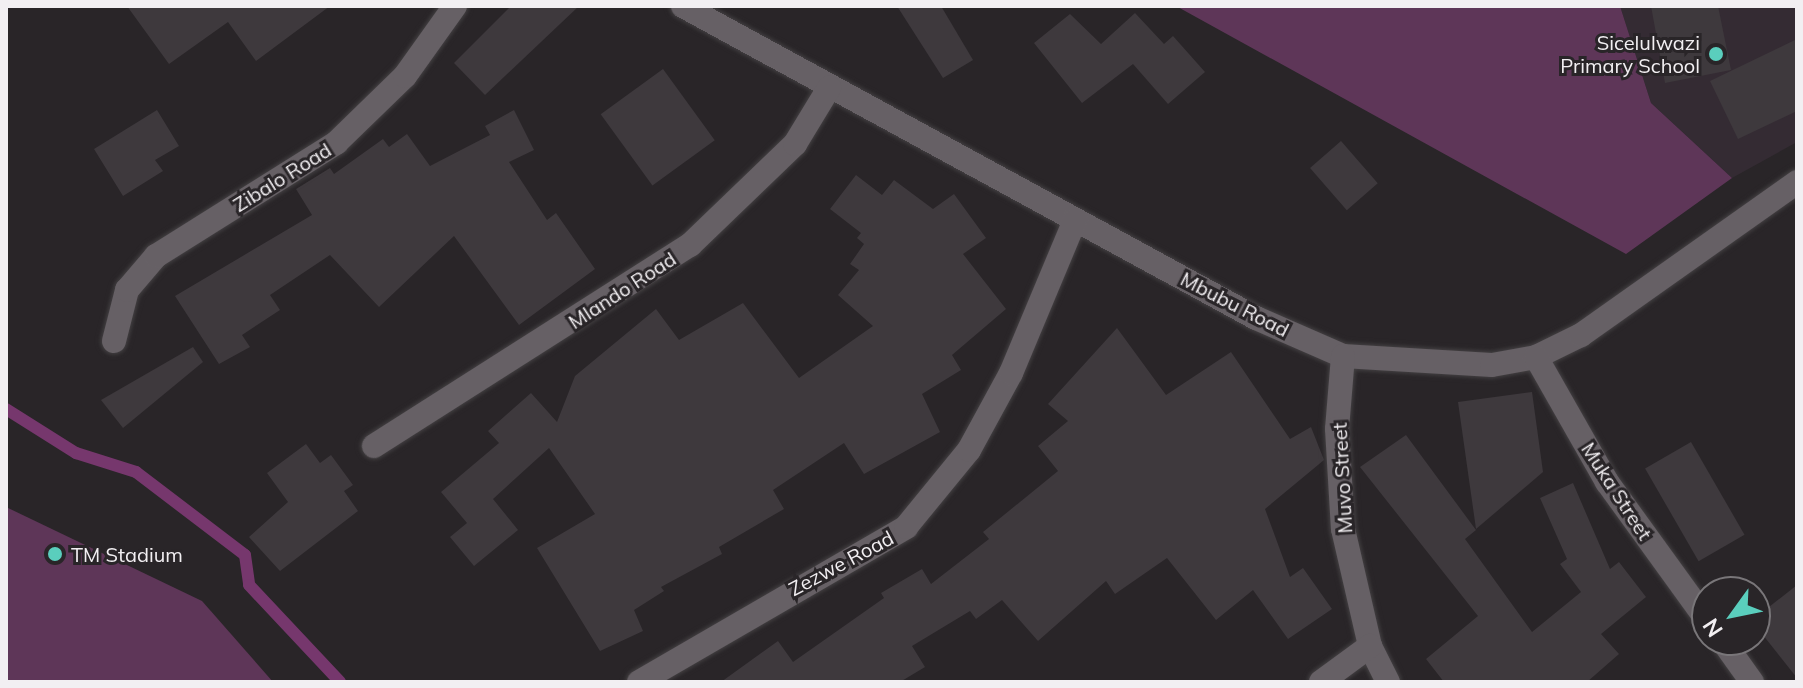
<!DOCTYPE html>
<html>
<head>
<meta charset="utf-8">
<style>
	body { margin:0 }
	#map { position:relative; width:1803px; height:688px; overflow:hidden; background:#292528; font-family:Mulish,sans-serif }
	div>[style] { position:absolute }
	[style*='--x'] { left:calc(var(--x)*1px); top:calc(var(--y)*1px); width:calc(var(--w)*1px); rotate:calc(var(--a)*1deg) }
	.built>* { inset:0; background:#342b33 }
	.green>* { inset:0; background:#5e3658 }
	.stream>* { height:12px; margin:-6px; padding:0 6px; transform-origin:6px; border-radius:6px; background:#76376d }
	.building>* { inset:0; background:#3e393d; transform-origin:0 0 }
	.roads { filter:drop-shadow(0 0 2px #434042) drop-shadow(0 0 2px #434042) }
	.street>* { height:24px; margin:-12px; padding:0 12px; transform-origin:12px; border-radius:12px; background:#666065 }
	.dots>* { width:22px; height:22px; translate:-50% -50%; box-sizing:border-box; border:4px solid #292528; border-radius:50% }
	span { translate:-50% -50%; white-space:nowrap; text-align:center; line-height:1.15; -webkit-text-stroke:6px #292528; paint-order:stroke }
	.poi-label { font-size:20px; color:#f2eff2 }
	.right { translate:-100% -50%; text-align:right }
	.left { translate:0 -50%; text-align:left }
	.street-label { font-size:20px; color:#f2eff2 }
	.frame { position:absolute; inset:0; border:8px solid #f2eff2; pointer-events:none }
	.north { position:absolute; left:1691px; top:576px; width:80px; height:80px; box-sizing:border-box; background:#292528; border:2px solid #797679; border-radius:50%; rotate:237deg; font-size:22px; font-weight:700; line-height:32px; text-align:center; color:#f2eff2 }
	.north::after { content:''; display:block; margin:auto; width:28px; height:36px; background:#5acebd; clip-path:polygon(50% 0,100% 100%,50% 72%,0 100%) }
</style>
</head>
<body>
<div id="map">
	<div class="built">
		<div style="clip-path:polygon(1620px 6px,1797px 6px,1797px 142px,1732px 178px,1651px 103px)"></div>
	</div>
	<div class="green">
		<div style="clip-path:polygon(1176px 6px,1620px 6px,1651px 103px,1732px 178px,1626px 254px)"></div>
		<div style="clip-path:polygon(6px 507px,202px 601px,273px 682px,6px 682px)"></div>
	</div>
	<div class="stream">
		<div style="--x:6;--y:409;--w:83;--a:32.2"></div>
		<div style="--x:76;--y:453;--w:63;--a:17.6"></div>
		<div style="--x:136;--y:472;--w:137;--a:37.3"></div>
		<div style="--x:245;--y:555;--w:30;--a:82"></div>
		<div style="--x:249;--y:585;--w:133;--a:46.8"></div>
	</div>
	<div class="building">
		<div style="clip-path:polygon(127px 6px,330px 6px,256px 61px,228px 22px,169px 64px)"></div>
		<div style="clip-path:polygon(511px 6px,579px 6px,485px 95px,454px 63px)"></div>
		<div style="clip-path:polygon(897px 6px,941px 6px,973px 60px,943px 78px)"></div>
		<div style="clip-path:polygon(1651px 6px,1718px 6px,1731px 70px,1665px 83px)"></div>
		<div style="clip-path:polygon(1135px 13px,1164px 44px,1173px 36px,1205px 72px,1168px 104px,1133px 64px,1082px 103px,1034px 43px,1070px 14px,1101px 44px)"></div>
		<div style="clip-path:polygon(1797px 39px,1797px 111px,1738px 139px,1710px 81px)"></div>
		<div style="left:663px;top:69px;width:88px;height:77px;rotate:54deg"></div>
		<div style="clip-path:polygon(157px 110px,179px 146px,155px 160px,163px 171px,123px 196px,94px 149px)"></div>
		<div style="clip-path:polygon(514px 110px,534px 150px,509px 162px,547px 220px,556px 213px,595px 269px,519px 325px,454px 236px,379px 307px,330px 255px,270px 295px,280px 310px,242px 335px,250px 347px,219px 364px,175px 296px,312px 215px,296px 189px,330px 168px,334px 174px,383px 139px,389px 147px,407px 134px,430px 166px,490px 135px,485px 126px)"></div>
		<div style="left:1341px;top:141px;width:56px;height:41px;rotate:49deg"></div>
		<div style="clip-path:polygon(856px 175px,882px 195px,894px 180px,933px 209px,954px 194px,986px 238px,963px 254px,1006px 309px,952px 355px,961px 370px,922px 394px,940px 432px,864px 474px,844px 443px,773px 490px,784px 509px,719px 547px,722px 554px,661px 587px,664px 591px,634px 610px,643px 631px,600px 651px,537px 548px,595px 514px,549px 448px,493px 499px,518px 530px,474px 566px,450px 537px,467px 523px,441px 492px,499px 443px,488px 431px,531px 393px,557px 422px,575px 376px,656px 309px,679px 340px,743px 303px,799px 378px,873px 326px,838px 295px,859px 270px,850px 264px,864px 244px,857px 238px,861px 233px,830px 209px)"></div>
		<div style="clip-path:polygon(1117px 328px,1166px 395px,1231px 352px,1290px 439px,1311px 427px,1324px 460px,1265px 509px,1290px 577px,1303px 568px,1332px 609px,1288px 639px,1253px 590px,1216px 620px,1167px 558px,1115px 594px,1106px 581px,1038px 641px,1002px 600px,976px 619px,970px 611px,912px 646px,925px 667px,900px 682px,721px 682px,778px 641px,793px 662px,884px 598px,881px 593px,922px 569px,931px 584px,989px 539px,983px 532px,1058px 471px,1038px 446px,1068px 421px,1048px 404px)"></div>
		<div style="clip-path:polygon(193px 347px,203px 362px,123px 428px,101px 400px)"></div>
		<div style="clip-path:polygon(1532px 392px,1543px 472px,1476px 529px,1458px 402px)"></div>
		<div style="clip-path:polygon(1406px 435px,1476px 530px,1465px 539px,1532px 632px,1581px 592px,1560px 564px,1567px 559px,1540px 498px,1573px 483px,1610px 569px,1619px 562px,1646px 597px,1601px 634px,1619px 654px,1587px 682px,1444px 682px,1426px 659px,1478px 616px,1360px 467px)"></div>
		<div style="left:1691px;top:442px;width:107px;height:53px;rotate:60deg"></div>
		<div style="clip-path:polygon(306px 444px,320px 463px,331px 455px,353px 485px,344px 491px,358px 511px,280px 571px,249px 537px,288px 502px,267px 473px)"></div>
		<div style="clip-path:polygon(1797px 585px,1797px 678px,1755px 625px,1755px 618px)"></div>
	</div>
	<div class="roads">
		<div class="street">
			<div style="--x:683;--y:6;--w:652;--a:28.57"></div>
			<div style="--x:1256;--y:318;--w:95;--a:23.6"></div>
			<div style="--x:1343;--y:356;--w:149;--a:3.5"></div>
			<div style="--x:1492;--y:365;--w:45;--a:-10.3"></div>
			<div style="--x:1536;--y:357;--w:50;--a:-26.1"></div>
			<div style="--x:1581;--y:335;--w:265;--a:-35.3"></div>
			<div style="--x:114;--y:341;--w:53;--a:-75.7"></div>
			<div style="--x:127;--y:290;--w:45;--a:-49.5"></div>
			<div style="--x:156;--y:256;--w:213;--a:-32.1"></div>
			<div style="--x:336;--y:143;--w:96;--a:-44.2"></div>
			<div style="--x:405;--y:76;--w:86;--a:-54.5"></div>
			<div style="--x:1343;--y:356;--w:73;--a:94.7"></div>
			<div style="--x:1337;--y:429;--w:100;--a:86.6"></div>
			<div style="--x:1343;--y:529;--w:120;--a:77"></div>
			<div style="--x:1370;--y:646;--w:40;--a:63.4"></div>
			<div style="--x:1536;--y:357;--w:144;--a:60.4"></div>
			<div style="--x:1607;--y:482;--w:170;--a:54.1"></div>
			<div style="--x:374;--y:446;--w:375;--a:-32.5"></div>
			<div style="--x:690;--y:245;--w:146;--a:-43.9"></div>
			<div style="--x:795;--y:144;--w:66;--a:-58.7"></div>
			<div style="--x:1722;--y:640;--w:52;--a:54.5"></div>
			<div style="--x:639;--y:682;--w:309;--a:-30.1"></div>
			<div style="--x:906;--y:527;--w:99;--a:-50.7"></div>
			<div style="--x:969;--y:450;--w:88;--a:-61.4"></div>
			<div style="--x:1011;--y:373;--w:166;--a:-67.3"></div>
			<div style="--x:1321;--y:682;--w:61;--a:-36.3"></div>
		</div>
	</div>
	<div class="dots">
		<div style="left:1716px;top:54px;background:#5acebd"></div>
		<div style="left:55px;top:554px;background:#5acebd"></div>
	</div>
	<div class="poi-label">
		<span class="right" style="left:1700px;top:54px">Sicelulwazi<br>Primary School</span>
		<span class="left" style="left:71px;top:554px">TM Stadium</span>
	</div>
	<div class="street-label">
		<span style="left:282px;top:177px;rotate:-32deg">Zibalo Road</span>
		<span style="left:622px;top:290px;rotate:-33deg">Mlando Road</span>
		<span style="left:1235px;top:304px;rotate:27deg">Mbubu Road</span>
		<span style="left:1342px;top:478px;rotate:-93deg">Muvo Street</span>
		<span style="left:1617px;top:491px;rotate:57deg">Muka Street</span>
		<span style="left:841px;top:563px;rotate:-28deg">Zezwe Road</span>
	</div>
	<div class="frame"></div>
	<div class="north">N</div>
</div>
</body>
</html>
